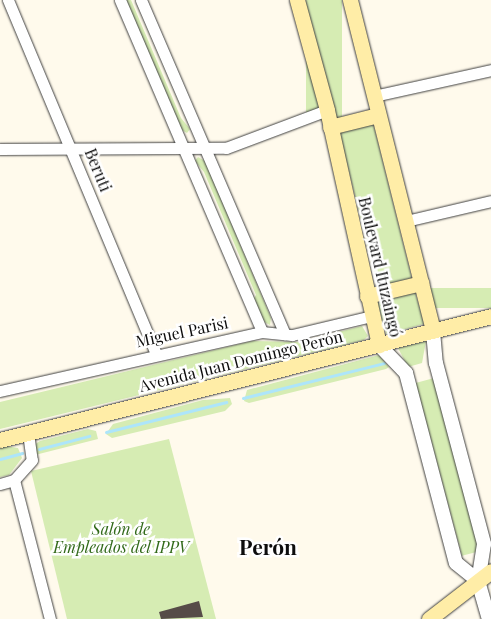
<!DOCTYPE html>
<html>
<head>
<meta charset="utf-8">
<style>
	body { margin:0 }
	#map { position:relative; width:491px; height:619px; overflow:hidden; background:#fffaec; font-family:"Playfair Display",serif }
	div>[style] { position:absolute }
	[style*='--x'] { left:calc(var(--x)*1px); top:calc(var(--y)*1px); width:calc(var(--w)*1px); rotate:calc(var(--a)*1deg) }
	.green>* { inset:0; background:#d6ecb3; transform-origin:0 0 }
	.stream>* { height:3px; margin:-1.5px; padding:0 1.5px; transform-origin:1.5px; border-radius:1.5px; background:#ade5fa }
	.building>* { inset:0; background:#564c48 }
	.roads { filter:drop-shadow(0 0 1px #404040) drop-shadow(0 0 1px #404040) }
	.minor>* { height:11px; margin:-5.5px; padding:0 5.5px; transform-origin:5.5px; border-radius:5.5px; background:#fff }
	.tertiary>* { height:14px; margin:-7px; padding:0 7px; transform-origin:7px; border-radius:7px; background:#fff }
	.secondary>* { height:15px; margin:-7.5px; padding:0 7.5px; transform-origin:7.5px; border-radius:7.5px; background:#ffeda7 }
	span { translate:-50% -50%; white-space:nowrap; text-align:center; line-height:1.15; -webkit-text-stroke:5px #fff; paint-order:stroke }
	.street-label { font-size:16px; color:#0d0d0d }
	.park-label { font-size:16px; color:#316919; font-style:italic }
	.district-label { font-size:21px; color:#0d0d0d; font-weight:700 }
</style>
</head>
<body>
<div id="map">
	<div class="green">
		<div style="clip-path:polygon(126px 0,131px 0,181px 118px,190px 129px,187px 133px,180px 129px)"></div>
		<div style="left:306px;top:0;width:36px;height:120px"></div>
		<div style="left:373px;top:123px;width:160px;height:35px;rotate:76deg"></div>
		<div style="clip-path:polygon(198px 157px,205px 161px,271px 318px,270px 325px,262px 321px,253px 300px,256px 295px,204px 172px,195px 161px)"></div>
		<div style="left:491px;top:288px;width:20px;height:60px;rotate:90deg"></div>
		<div style="left:415px;top:292px;width:33px;height:39px;rotate:74deg"></div>
		<div style="clip-path:polygon(362px 326px,368px 336px,364px 340px,0 429px,0 402px,252px 341px,299px 342px)"></div>
		<div style="clip-path:polygon(426px 341px,422px 363px,408px 367px,398px 348px)"></div>
		<div style="clip-path:polygon(379px 355px,389px 367px,386px 369px,249px 403px,244px 401px,247px 390px)"></div>
		<div style="left:434px;top:378px;width:179px;height:19px;rotate:75deg"></div>
		<div style="clip-path:polygon(230px 398px,232px 404px,225px 411px,112px 438px,106px 434px,113px 424px,203px 400px)"></div>
		<div style="clip-path:polygon(88px 429px,96px 431px,98px 439px,35px 455px,34px 445px,40px 441px)"></div>
		<div style="clip-path:polygon(169px 439px,216px 619px,67px 619px,31px 471px)"></div>
		<div style="clip-path:polygon(5px 446px,18px 448px,22px 458px,9px 475px,0 477px,0 447px)"></div>
	</div>
	<div class="stream">
		<div style="--x:243;--y:398;--w:145;--a:-13.9"></div>
		<div style="--x:106;--y:432;--w:124;--a:-14"></div>
		<div style="--x:39;--y:449;--w:52;--a:-14.6"></div>
		<div style="--x:0;--y:459;--w:23;--a:-15"></div>
	</div>
	<div class="building">
		<div style="clip-path:polygon(199px 601px,203px 617px,161px 619px,159px 612px)"></div>
	</div>
	<div class="roads">
		<div class="minor">
			<div style="--x:8;--y:0;--w:384;--a:67.3"></div>
			<div style="--x:120;--y:0;--w:361;--a:66.8"></div>
			<div style="--x:141;--y:0;--w:364;--a:66.7"></div>
			<div style="--x:374;--y:96;--w:120;--a:-12.5"></div>
			<div style="--x:0;--y:149;--w:226;--a:-0.3"></div>
			<div style="--x:226;--y:148;--w:108;--a:-20.6"></div>
			<div style="--x:406;--y:221;--w:87;--a:-13.2"></div>
			<div style="--x:0;--y:391;--w:269;--a:-12.7"></div>
			<div style="--x:262;--y:332;--w:30;--a:6"></div>
			<div style="--x:292;--y:335;--w:82;--a:-13.4"></div>
			<div style="--x:28;--y:433;--w:27;--a:82"></div>
			<div style="--x:32;--y:460;--w:27;--a:132"></div>
			<div style="--x:14;--y:480;--w:144;--a:75.5"></div>
			<div style="--x:0;--y:484;--w:15;--a:-16"></div>
		</div>
		<div class="tertiary">
			<div style="--x:433;--y:331;--w:32;--a:85"></div>
			<div style="--x:436;--y:363;--w:187;--a:75.1"></div>
			<div style="--x:484;--y:544;--w:37;--a:99"></div>
			<div style="--x:478;--y:581;--w:40;--a:74"></div>
			<div style="--x:379;--y:345;--w:39;--a:46"></div>
			<div style="--x:406;--y:373;--w:196;--a:75.3"></div>
			<div style="--x:456;--y:563;--w:28;--a:39"></div>
		</div>
		<div class="secondary">
			<div style="--x:297;--y:0;--w:114;--a:74.7"></div>
			<div style="--x:327;--y:110;--w:241;--a:77.5"></div>
			<div style="--x:350;--y:0;--w:341;--a:75.9"></div>
			<div style="--x:330;--y:127;--w:49;--a:-14"></div>
			<div style="--x:367;--y:296;--w:56;--a:-13.5"></div>
			<div style="--x:0;--y:440;--w:506;--a:-14.17"></div>
			<div style="--x:429;--y:619;--w:78;--a:-37.7"></div>
		</div>
	</div>
	<div class="street-label">
		<span style="left:98px;top:170px;rotate:68deg">Beruti</span>
		<span style="left:380px;top:267px;rotate:77deg">Boulevard Ituzaingó</span>
		<span style="left:182px;top:332px;rotate:-12deg">Miguel Parisi</span>
		<span style="left:241px;top:361px;rotate:-14deg">Avenida Juan Domingo Perón</span>
	</div>
	<div class="park-label">
		<span style="left:121px;top:538px">Salón de<br>Empleados del IPPV</span>
	</div>
	<div class="district-label">
		<span style="left:268px;top:546px">Perón</span>
	</div>
</div>
</body>
</html>
